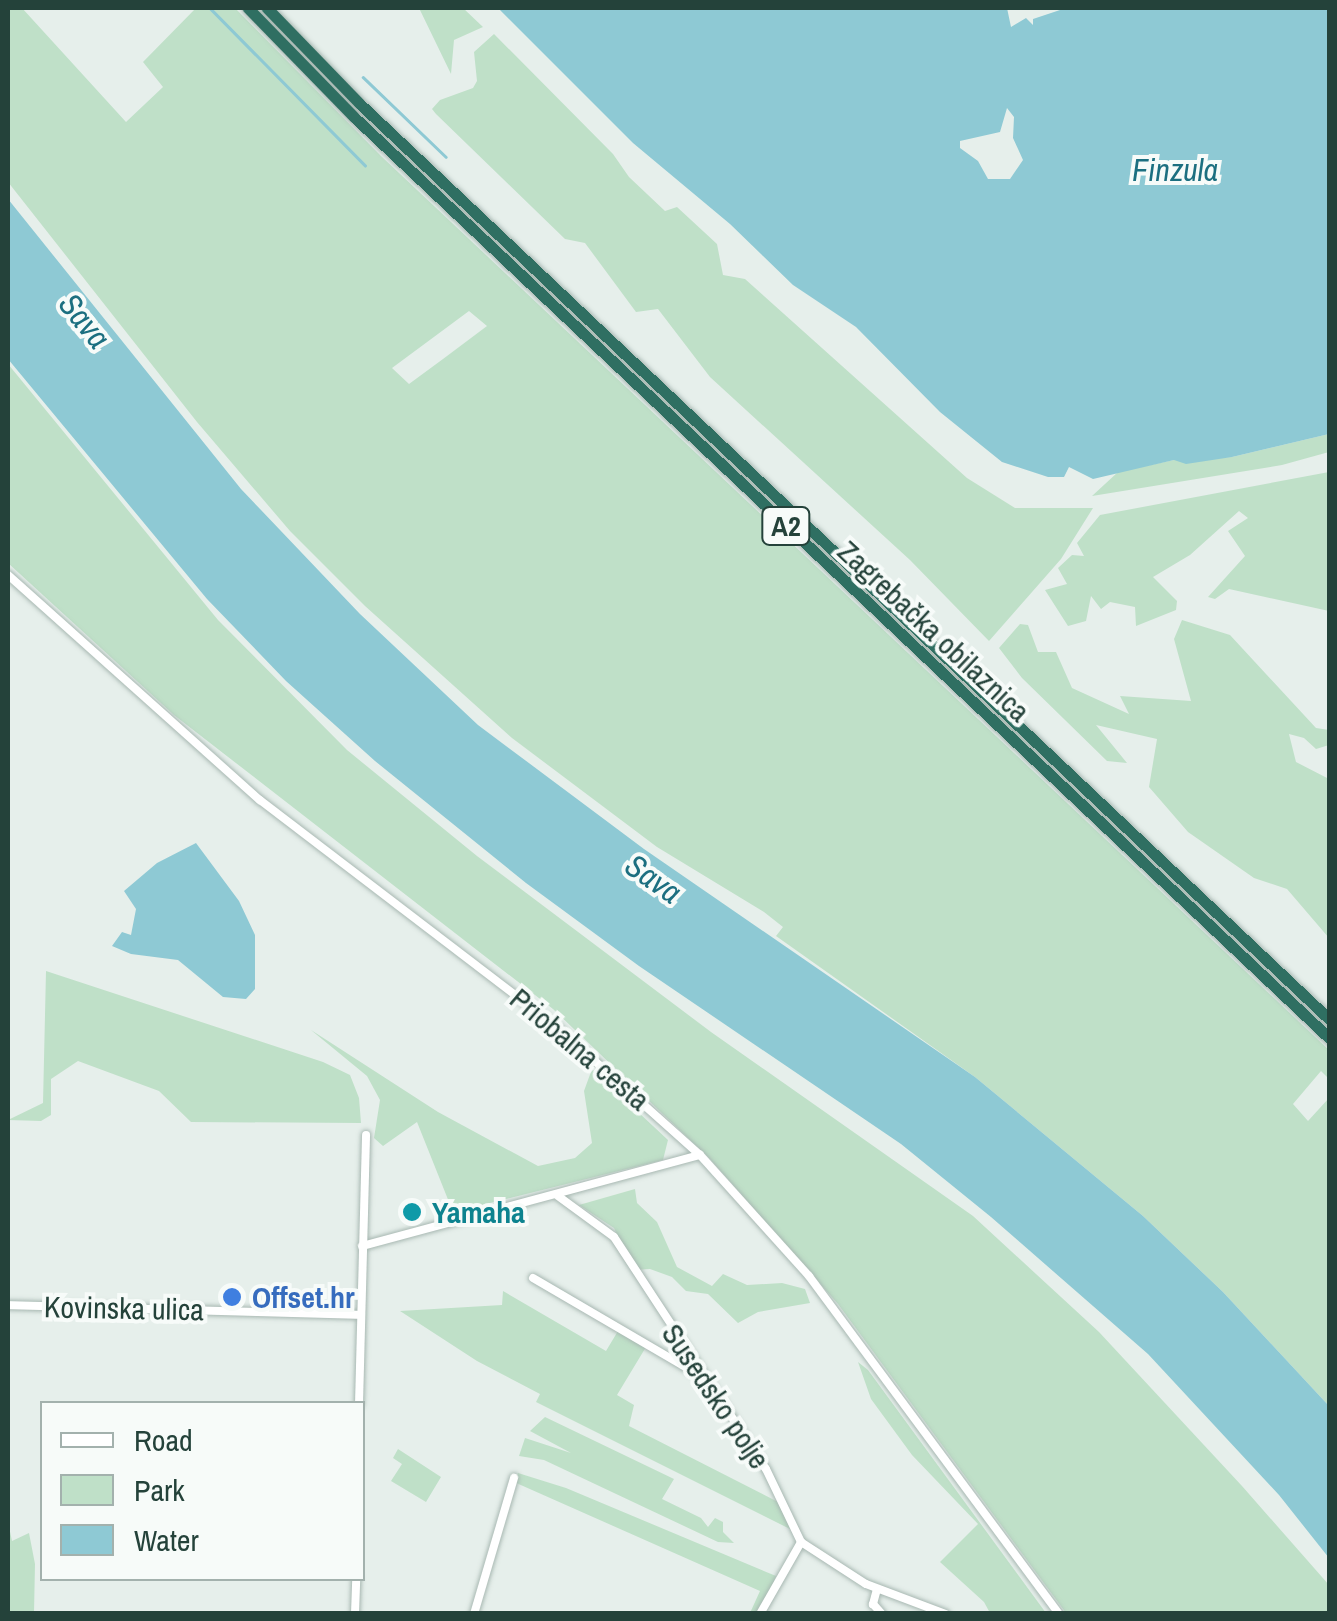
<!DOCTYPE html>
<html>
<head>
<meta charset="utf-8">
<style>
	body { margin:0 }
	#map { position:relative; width:1337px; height:1621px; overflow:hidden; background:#e6efeb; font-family:"Archivo Narrow",sans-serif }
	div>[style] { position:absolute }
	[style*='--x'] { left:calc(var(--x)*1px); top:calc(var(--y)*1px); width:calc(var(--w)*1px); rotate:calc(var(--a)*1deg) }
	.green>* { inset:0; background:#bfe0c8 }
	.water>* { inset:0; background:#8ec9d4 }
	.stream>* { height:2.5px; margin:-1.25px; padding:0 1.25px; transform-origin:1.25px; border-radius:1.25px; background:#8ec9d4 }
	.roads { filter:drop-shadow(0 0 2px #a8b8b2) drop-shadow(0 0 2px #a8b8b2) }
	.minor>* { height:8px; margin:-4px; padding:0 4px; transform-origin:4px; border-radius:4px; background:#fff }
	.highway>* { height:11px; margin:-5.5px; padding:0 5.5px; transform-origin:5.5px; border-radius:5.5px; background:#2f6f62 }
	.dots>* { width:28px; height:28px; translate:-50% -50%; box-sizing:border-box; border:5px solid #f7fbf9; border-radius:50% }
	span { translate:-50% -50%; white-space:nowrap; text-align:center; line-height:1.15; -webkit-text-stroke:8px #f7fbf9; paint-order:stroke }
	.shield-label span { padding:2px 8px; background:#f7fbf9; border:2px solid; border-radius:8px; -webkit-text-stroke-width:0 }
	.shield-label { font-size:28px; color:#24423a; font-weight:700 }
	.street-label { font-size:30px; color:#24423a }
	.culture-label { font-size:30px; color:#0d838f; font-weight:700 }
	.left { translate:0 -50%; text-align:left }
	.shop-label { font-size:30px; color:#366cbe; font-weight:700 }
	.water-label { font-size:32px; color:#1c6f80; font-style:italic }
	.frame { position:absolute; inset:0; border:10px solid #24423a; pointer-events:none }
	.legend { position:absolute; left:40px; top:1401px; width:325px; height:180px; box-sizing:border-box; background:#f7fbf9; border:2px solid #a3b1ad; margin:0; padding:12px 18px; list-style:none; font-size:30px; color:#24423a }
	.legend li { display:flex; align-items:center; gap:20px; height:50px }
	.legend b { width:50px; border:2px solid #a3b1ad }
</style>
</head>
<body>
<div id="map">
	<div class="green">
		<div style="clip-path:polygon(evenodd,8px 8px,22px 8px,126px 122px,163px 87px,143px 62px,196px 8px,235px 8px,381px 156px,1329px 1050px,1329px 1079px,1321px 1071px,1293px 1104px,1308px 1121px,1329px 1098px,1329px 1406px,1223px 1292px,1143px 1216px,975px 1077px,776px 936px,783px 927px,764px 912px,657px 847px,512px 738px,365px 606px,290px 531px,197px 422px,8px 182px,8px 8px,469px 311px,487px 326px,443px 359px,409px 384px,392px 368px,469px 311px)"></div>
		<div style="clip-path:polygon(419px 8px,463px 8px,483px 27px,454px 40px,451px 74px)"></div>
		<div style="clip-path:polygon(494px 34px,613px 154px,629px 177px,665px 211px,677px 207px,717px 244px,723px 275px,745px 279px,967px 478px,1015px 508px,1093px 508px,1061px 559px,989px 641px,910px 560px,710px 377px,658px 309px,636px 312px,585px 243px,565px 239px,436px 114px,432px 109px,440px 100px,473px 88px,477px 81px,474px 52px)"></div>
		<div style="clip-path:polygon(8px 364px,218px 620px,347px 750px,477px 856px,711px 1032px,973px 1216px,1099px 1332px,1242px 1486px,1329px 1585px,1329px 1613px,1066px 1613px,838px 1304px,710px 1159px,553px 1009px,174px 715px,8px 563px)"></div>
		<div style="clip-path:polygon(1329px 434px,1329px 452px,1282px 465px,1092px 496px,1118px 472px,1174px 460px,1232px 457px)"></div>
		<div style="clip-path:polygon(1329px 472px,1329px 611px,1229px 589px,1215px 599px,1208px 597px,1245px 556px,1228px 531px,1248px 518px,1239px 511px,1190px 555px,1153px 577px,1177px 601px,1176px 610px,1136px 626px,1135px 607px,1110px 602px,1101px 609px,1091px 596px,1086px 621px,1068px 626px,1045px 590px,1067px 584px,1058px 568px,1072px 555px,1084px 556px,1077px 543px,1100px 515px)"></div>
		<div style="clip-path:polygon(1182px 620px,1230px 635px,1316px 728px,1329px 730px,1329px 745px,1316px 749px,1304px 738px,1289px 734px,1296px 762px,1329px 779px,1329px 938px,1287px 889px,1254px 878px,1188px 832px,1149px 787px,1157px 739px,1096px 725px,1127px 763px,1107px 761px,1022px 678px,999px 648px,1020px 624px,1028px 625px,1038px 652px,1056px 652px,1072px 688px,1129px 714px,1120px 696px,1191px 701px,1174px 639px)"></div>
		<div style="clip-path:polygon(46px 971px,323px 1062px,350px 1075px,359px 1098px,361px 1123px,191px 1122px,159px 1091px,78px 1061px,51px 1079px,51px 1115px,41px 1121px,8px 1120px,43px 1103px)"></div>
		<div style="clip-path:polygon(311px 1030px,438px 1112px,538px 1166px,575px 1158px,592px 1143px,584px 1091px,592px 1069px,668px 1140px,663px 1160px,453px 1212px,417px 1122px,383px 1146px,374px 1138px,380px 1100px,367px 1076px)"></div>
		<div style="clip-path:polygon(635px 1189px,637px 1203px,657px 1222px,677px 1267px,712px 1286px,723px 1274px,747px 1285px,782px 1283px,805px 1289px,810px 1303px,758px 1312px,738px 1323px,708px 1294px,686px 1291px,672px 1277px,650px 1269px,633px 1270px,614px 1228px,579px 1205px)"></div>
		<div style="clip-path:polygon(503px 1291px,606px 1351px,618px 1331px,646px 1347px,617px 1395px,634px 1405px,629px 1426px,778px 1502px,792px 1530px,536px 1402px,540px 1394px,477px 1361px,400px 1311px,502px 1305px)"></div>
		<div style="clip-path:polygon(858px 1362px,868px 1370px,1046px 1613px,990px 1613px,984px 1602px,940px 1562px,978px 1524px,912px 1455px,871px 1399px)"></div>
		<div style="clip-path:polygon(545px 1417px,674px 1479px,662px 1499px,701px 1518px,708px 1527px,715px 1518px,723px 1522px,723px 1532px,734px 1543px,718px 1542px,544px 1460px,519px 1456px,525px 1438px,571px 1453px,530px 1431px)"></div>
		<div style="clip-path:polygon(398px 1449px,441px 1477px,426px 1502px,391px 1481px,402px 1464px,393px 1458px)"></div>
		<div style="clip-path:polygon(518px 1473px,566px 1488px,776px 1576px,763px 1613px,750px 1613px,760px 1591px,514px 1482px)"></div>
		<div style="clip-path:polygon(8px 1522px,12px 1541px,29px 1533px,35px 1564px,34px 1613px,8px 1613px)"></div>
	</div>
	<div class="water">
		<div style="clip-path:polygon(evenodd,498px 8px,1007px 8px,1011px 27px,1026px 18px,1033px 25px,1033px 19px,1066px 8px,1329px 8px,1329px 434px,1232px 457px,1186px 464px,1174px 460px,1093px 479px,1069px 467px,1064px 477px,1048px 477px,1002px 462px,940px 412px,856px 327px,793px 285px,730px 224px,633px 143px,498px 8px,1007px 108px,1014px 117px,1013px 138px,1023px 160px,1010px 179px,988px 179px,978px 161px,960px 148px,960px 141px,1000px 132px,1007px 108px)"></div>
		<div style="clip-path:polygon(8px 199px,241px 489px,360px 614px,478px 725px,644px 849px,975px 1077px,1143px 1216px,1223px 1292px,1329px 1406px,1329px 1558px,1279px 1495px,1148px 1354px,991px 1217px,901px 1144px,639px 966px,526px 883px,375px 761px,286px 681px,207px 599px,8px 359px)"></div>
		<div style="clip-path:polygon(196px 843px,239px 901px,255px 935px,255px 989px,246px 999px,223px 997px,178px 960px,131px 954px,112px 946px,122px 932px,131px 935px,136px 909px,124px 891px,157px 863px)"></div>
	</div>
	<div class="stream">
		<div style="--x:210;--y:8;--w:221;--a:45.4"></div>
		<div style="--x:363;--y:77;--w:115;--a:43.9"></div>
	</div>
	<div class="roads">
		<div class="minor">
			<div style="--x:8;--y:575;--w:338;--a:41.8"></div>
			<div style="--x:260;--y:800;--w:377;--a:37.4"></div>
			<div style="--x:559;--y:1029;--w:189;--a:41.8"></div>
			<div style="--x:700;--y:1155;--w:163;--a:48"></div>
			<div style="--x:809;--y:1276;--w:420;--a:53.5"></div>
			<div style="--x:558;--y:1196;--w:69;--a:36.2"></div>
			<div style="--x:614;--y:1237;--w:277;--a:56.8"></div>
			<div style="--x:766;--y:1469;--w:81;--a:64.4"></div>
			<div style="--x:801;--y:1542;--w:77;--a:32.9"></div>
			<div style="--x:866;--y:1584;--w:85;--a:20.6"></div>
			<div style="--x:362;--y:1246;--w:350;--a:-15.1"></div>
			<div style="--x:533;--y:1278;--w:200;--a:30.3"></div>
			<div style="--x:8;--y:1305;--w:353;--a:1.6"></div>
			<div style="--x:359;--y:1404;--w:269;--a:-88.5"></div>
			<div style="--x:877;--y:1589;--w:16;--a:105"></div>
			<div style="--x:873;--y:1604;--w:13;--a:48"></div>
			<div style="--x:355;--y:1614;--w:36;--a:-88"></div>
			<div style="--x:474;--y:1614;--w:142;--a:-73.6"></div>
			<div style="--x:760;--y:1614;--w:83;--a:-60.3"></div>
		</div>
		<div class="highway">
			<div style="--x:248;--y:8;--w:151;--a:45.8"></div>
			<div style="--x:353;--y:116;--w:1344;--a:43.37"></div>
			<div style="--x:267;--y:8;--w:132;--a:45.9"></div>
			<div style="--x:359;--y:103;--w:1336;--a:43.36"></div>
		</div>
	</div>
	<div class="dots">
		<div style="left:412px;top:1212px;background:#0f9aa8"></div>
		<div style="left:232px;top:1297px;background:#3f7fe0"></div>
	</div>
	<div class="shield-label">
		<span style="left:786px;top:526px">A2</span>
	</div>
	<div class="street-label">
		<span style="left:934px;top:631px;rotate:43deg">Zagrebačka obilaznica</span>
		<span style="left:580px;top:1049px;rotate:40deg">Priobalna cesta</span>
		<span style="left:124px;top:1308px;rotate:1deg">Kovinska ulica</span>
		<span style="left:716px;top:1396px;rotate:56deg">Susedsko polje</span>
	</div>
	<div class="culture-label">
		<span class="left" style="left:432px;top:1212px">Yamaha</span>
	</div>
	<div class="shop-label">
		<span class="left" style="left:252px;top:1297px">Offset.hr</span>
	</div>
	<div class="water-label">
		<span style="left:1175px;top:170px">Finzula</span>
		<span style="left:84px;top:321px;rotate:51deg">Sava</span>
		<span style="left:653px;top:879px;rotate:35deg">Sava</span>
	</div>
	<div class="frame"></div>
	<ul class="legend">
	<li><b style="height:12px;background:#fff"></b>Road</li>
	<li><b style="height:28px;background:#bfe0c8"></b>Park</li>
	<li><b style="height:28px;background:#8ec9d4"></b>Water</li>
	</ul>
</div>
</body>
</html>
